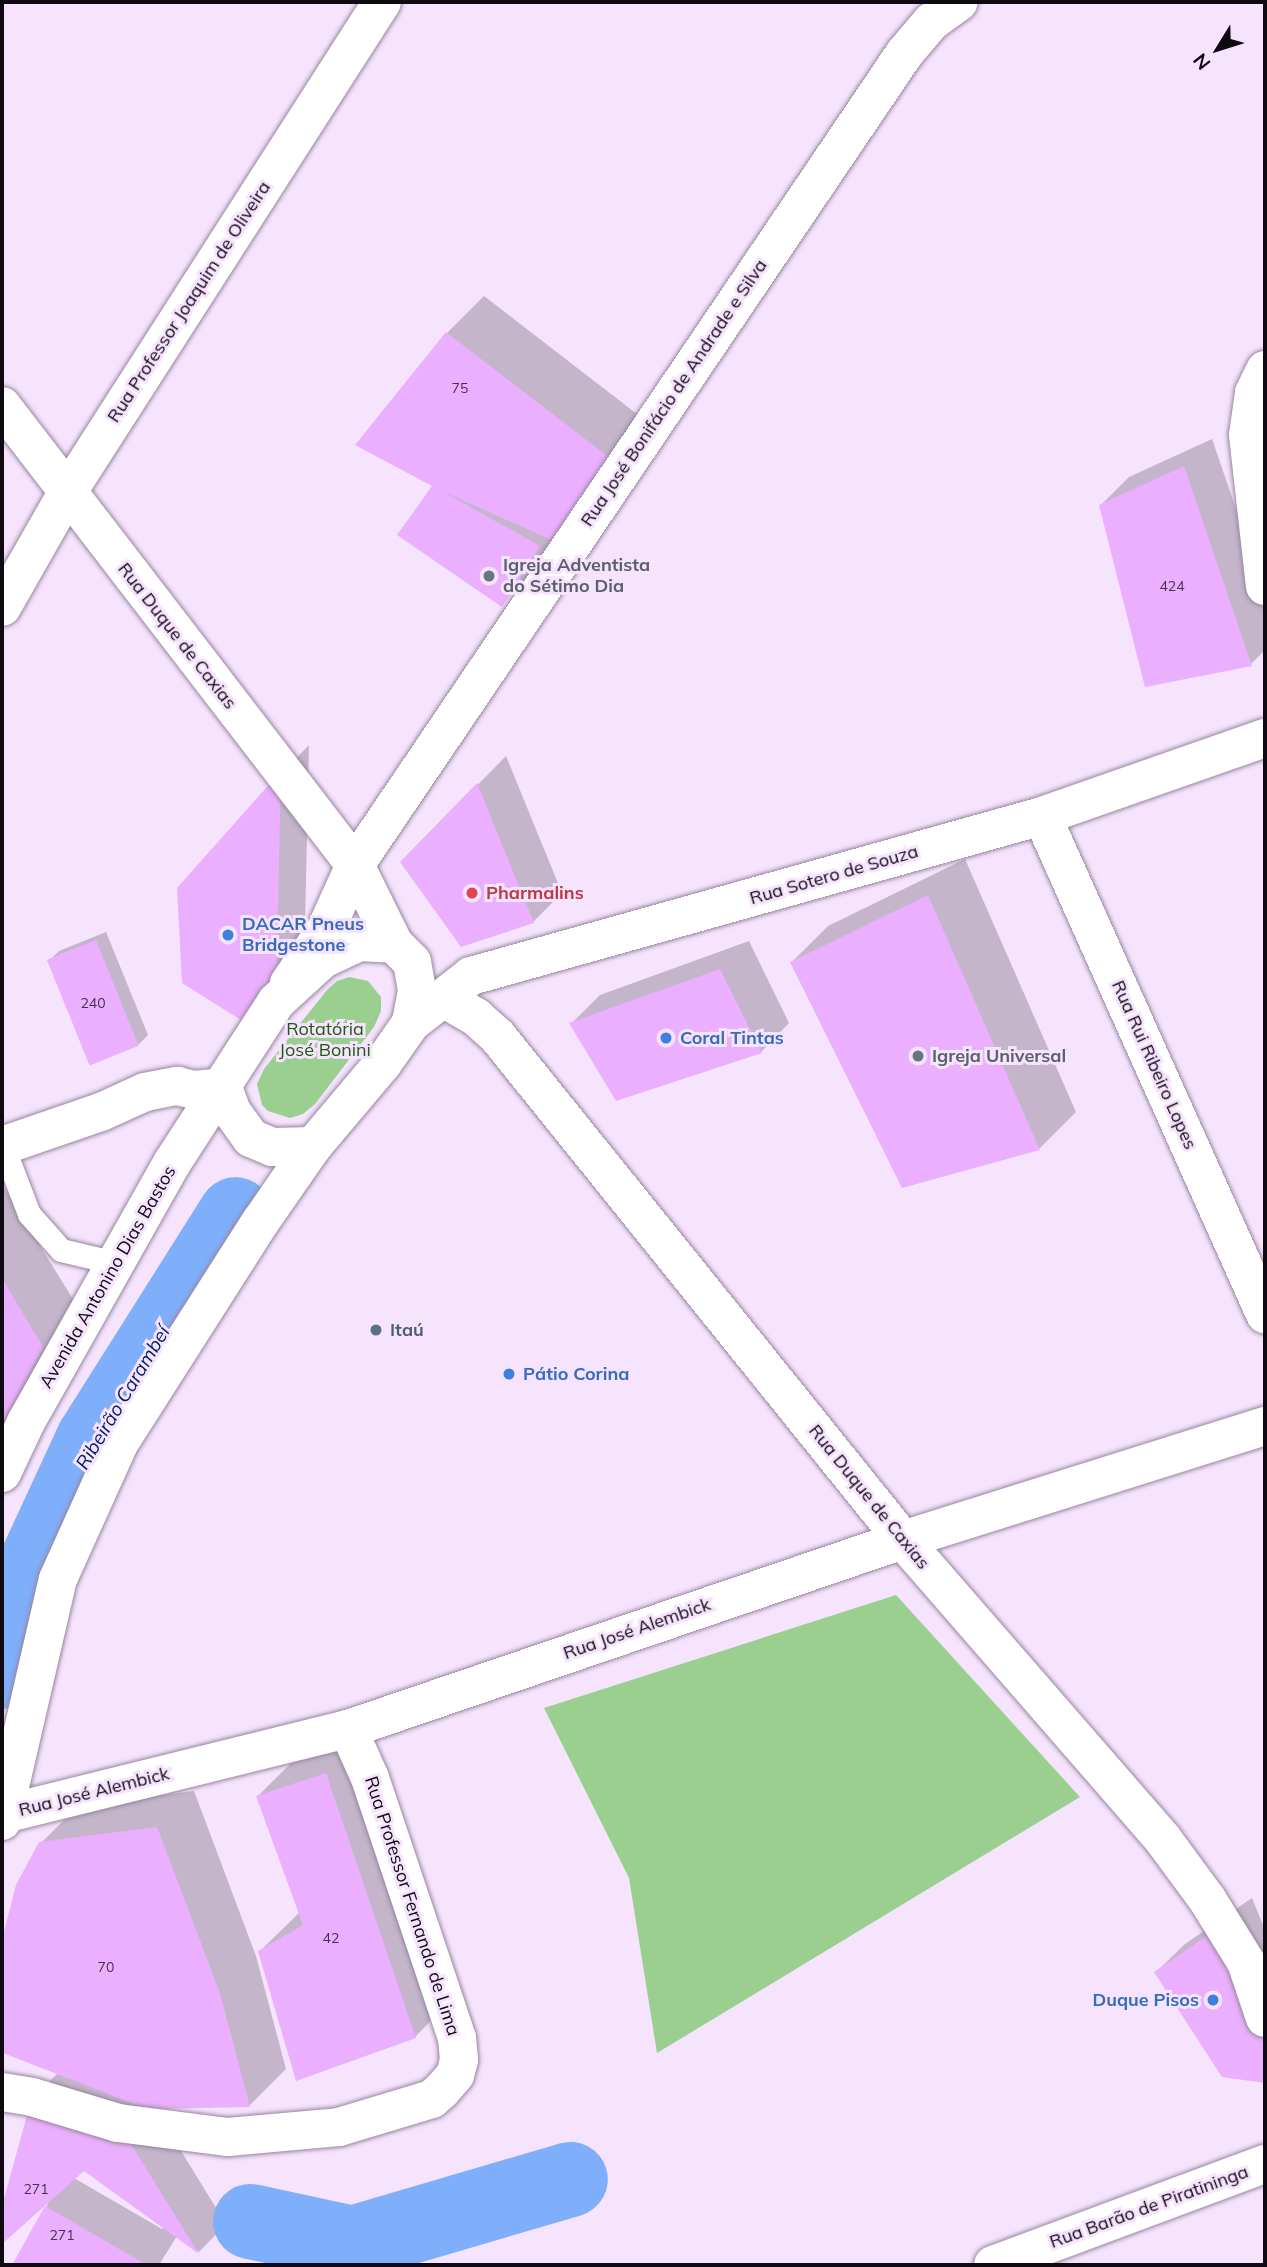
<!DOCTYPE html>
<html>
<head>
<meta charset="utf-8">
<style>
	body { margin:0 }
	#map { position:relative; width:1267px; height:2267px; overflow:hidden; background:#f6e3fd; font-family:Mulish,sans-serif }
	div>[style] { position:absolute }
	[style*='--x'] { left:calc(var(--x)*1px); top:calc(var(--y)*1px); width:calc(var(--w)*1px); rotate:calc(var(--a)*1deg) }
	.green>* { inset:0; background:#9acf8f }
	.shadow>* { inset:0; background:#0003 }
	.river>* { height:75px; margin:-37.5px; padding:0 37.5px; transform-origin:37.5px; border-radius:37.5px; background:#7faefb }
	.building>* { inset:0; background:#eaaffe; transform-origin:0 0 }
	.roads { filter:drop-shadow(0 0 2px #98869e) drop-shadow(0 0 2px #98869e) }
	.lane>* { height:23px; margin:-11.5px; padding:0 11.5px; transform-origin:11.5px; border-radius:11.5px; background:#fff }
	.street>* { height:38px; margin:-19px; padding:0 19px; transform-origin:19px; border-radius:19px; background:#fff }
	.secondary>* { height:38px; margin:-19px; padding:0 19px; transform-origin:19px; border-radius:19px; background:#fff }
	.dots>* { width:19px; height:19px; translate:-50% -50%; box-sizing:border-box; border:4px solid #f6e3fd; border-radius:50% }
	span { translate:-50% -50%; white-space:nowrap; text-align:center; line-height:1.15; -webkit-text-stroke:6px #f6e3fd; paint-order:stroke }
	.number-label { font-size:14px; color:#46324c }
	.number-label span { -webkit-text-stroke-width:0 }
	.street-label { font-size:18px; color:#0f0911 }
	.worship-label { font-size:18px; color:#5b616d; font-weight:700 }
	.left { translate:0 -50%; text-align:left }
	.health-label { font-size:18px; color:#be3a42; font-weight:700 }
	.shop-label { font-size:18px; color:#366cbe; font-weight:700 }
	.right { translate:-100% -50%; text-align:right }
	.park-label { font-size:18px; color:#1f5b10 }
	.service-label { font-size:18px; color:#4e5e75; font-weight:700 }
	.water-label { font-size:19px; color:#002264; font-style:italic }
	.frame { position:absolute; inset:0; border:4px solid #0f0911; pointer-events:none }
	.north { position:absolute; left:1183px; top:14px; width:70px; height:70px; -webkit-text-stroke:5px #f6e3fd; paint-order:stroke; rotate:232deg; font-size:19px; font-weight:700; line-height:28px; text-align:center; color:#0f0911 }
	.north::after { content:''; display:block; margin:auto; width:24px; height:32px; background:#0f0911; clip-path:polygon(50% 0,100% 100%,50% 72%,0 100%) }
</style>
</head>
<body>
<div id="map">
	<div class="green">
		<div style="clip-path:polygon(349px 977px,368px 981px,381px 997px,381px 1011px,374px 1027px,315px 1104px,303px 1114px,290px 1118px,268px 1111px,262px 1105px,257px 1084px,264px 1069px,327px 990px,337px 981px)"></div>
		<div style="clip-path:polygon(896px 1595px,1080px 1797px,657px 2053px,629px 1878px,544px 1708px)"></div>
	</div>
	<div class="shadow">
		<div style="clip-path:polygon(484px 296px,659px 431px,502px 604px,434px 486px,447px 333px)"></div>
		<div style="clip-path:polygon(1212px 439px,1265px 593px,1265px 650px,1251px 664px,1101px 505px,1129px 477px)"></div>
		<div style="clip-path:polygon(309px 745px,304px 971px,256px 1027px,283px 772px)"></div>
		<div style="clip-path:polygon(506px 756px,562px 893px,533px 922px,402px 862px)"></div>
		<div style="clip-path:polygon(965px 859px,1076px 1112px,1039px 1149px,792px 962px,828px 926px)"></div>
		<div style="clip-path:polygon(106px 932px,148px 1035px,138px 1045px,49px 961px,59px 951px)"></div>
		<div style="clip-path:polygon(749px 941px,789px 1023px,761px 1052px,571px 1024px,600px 995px)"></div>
		<div style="clip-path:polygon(2px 1184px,79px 1309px,2px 1453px)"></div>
		<div style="clip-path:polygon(363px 1737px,451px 2000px,415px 2037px,260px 1951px,300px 1912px,258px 1796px,295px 1759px)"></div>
		<div style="clip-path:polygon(evenodd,194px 1791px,256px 1956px,286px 2069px,250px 2105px,154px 2107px,226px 2224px,199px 2252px,177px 2236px,159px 2265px,14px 2265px,50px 2200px,2px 2241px,2px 2212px,33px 2098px,58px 2073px,4px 2052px,2px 2042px,2px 1947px,18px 1886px,41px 1843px,78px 1806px,194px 1791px,84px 2169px,164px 2227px,162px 2229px,74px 2178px,84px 2169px)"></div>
		<div style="clip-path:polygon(1252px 1898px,1265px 1930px,1265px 2081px,1223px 2075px,1156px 1972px,1185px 1944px)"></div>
	</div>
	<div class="river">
		<div style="--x:2;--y:1671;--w:116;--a:-72.5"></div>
		<div style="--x:37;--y:1560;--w:133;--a:-65.2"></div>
		<div style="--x:93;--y:1439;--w:266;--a:-57.7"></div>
		<div style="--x:250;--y:2221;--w:104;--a:12.2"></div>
		<div style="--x:352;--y:2243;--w:227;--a:-16.4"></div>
	</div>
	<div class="building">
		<div style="clip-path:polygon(446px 332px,623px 468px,569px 548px,442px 491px,540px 546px,502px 607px,397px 535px,432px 486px,355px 445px)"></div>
		<div style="clip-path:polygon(1184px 466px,1252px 666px,1145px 687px,1099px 505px)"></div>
		<div style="clip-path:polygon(281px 771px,276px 1002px,257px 1030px,182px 983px,177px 888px)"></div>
		<div style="clip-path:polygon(477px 783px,534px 923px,461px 947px,400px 862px)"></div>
		<div style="clip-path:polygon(928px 895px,1040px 1150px,902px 1188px,790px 962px)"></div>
		<div style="left:96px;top:940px;width:114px;height:53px;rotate:68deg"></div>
		<div style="clip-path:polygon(720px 969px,762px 1053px,616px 1101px,569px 1023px)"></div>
		<div style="clip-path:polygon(2px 1278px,43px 1347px,2px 1424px)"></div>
		<div style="clip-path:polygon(326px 1773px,416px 2038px,296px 2081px,258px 1951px,303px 1925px,256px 1796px)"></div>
		<div style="clip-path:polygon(157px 1827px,220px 1993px,250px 2107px,147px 2109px,3px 2053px,2px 1940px,16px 1885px,39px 1842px)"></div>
		<div style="clip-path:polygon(1223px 1925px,1265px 2028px,1265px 2083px,1222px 2077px,1154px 1972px)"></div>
		<div style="clip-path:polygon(32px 2097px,118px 2123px,199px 2254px,84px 2171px,2px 2244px,2px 2206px)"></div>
		<div style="clip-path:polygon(45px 2206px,147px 2265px,12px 2265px)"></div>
	</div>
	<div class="roads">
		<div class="lane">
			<div style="--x:3;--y:1146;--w:73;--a:69.1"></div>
			<div style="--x:29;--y:1214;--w:48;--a:48.4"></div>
			<div style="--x:61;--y:1250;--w:57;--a:13.3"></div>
		</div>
		<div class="street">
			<div style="--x:1265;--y:370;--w:25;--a:116"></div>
			<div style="--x:1254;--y:393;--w:42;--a:98.1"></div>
			<div style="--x:1248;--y:435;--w:152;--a:83.6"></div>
			<div style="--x:2;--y:406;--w:579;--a:52.44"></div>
			<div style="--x:355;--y:865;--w:88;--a:63.7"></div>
			<div style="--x:2;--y:607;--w:131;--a:-60.3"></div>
			<div style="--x:67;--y:493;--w:583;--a:-57.32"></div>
			<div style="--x:1042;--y:816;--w:546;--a:65.88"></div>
			<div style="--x:289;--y:983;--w:63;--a:-55.3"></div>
			<div style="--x:325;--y:931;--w:72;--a:-65.6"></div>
			<div style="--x:355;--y:865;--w:979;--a:-55.9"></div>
			<div style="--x:904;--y:54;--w:42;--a:-49.8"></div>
			<div style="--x:931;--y:22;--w:34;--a:-36"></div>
			<div style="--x:443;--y:998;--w:39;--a:30"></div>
			<div style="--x:477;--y:1018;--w:28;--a:42"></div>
			<div style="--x:498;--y:1037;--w:646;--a:51.16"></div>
			<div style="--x:903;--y:1540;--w:395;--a:49"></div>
			<div style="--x:1162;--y:1838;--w:76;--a:53.6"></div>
			<div style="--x:1207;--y:1899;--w:74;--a:58.2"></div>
			<div style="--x:1246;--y:1962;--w:59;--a:71.3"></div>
			<div style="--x:2;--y:1146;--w:105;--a:-19"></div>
			<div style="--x:101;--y:1112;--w:48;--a:-24.4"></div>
			<div style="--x:145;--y:1092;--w:33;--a:-11"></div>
			<div style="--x:177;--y:1086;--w:18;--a:13"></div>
			<div style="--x:195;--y:1090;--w:28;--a:-6"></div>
			<div style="--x:4;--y:1814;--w:354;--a:-13.9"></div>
			<div style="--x:348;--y:1729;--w:586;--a:-18.81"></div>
			<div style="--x:903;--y:1540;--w:380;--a:-17.5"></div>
			<div style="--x:2;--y:2092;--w:30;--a:9"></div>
			<div style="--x:32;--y:2097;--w:90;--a:16.8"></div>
			<div style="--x:118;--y:2123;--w:111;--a:7.3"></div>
			<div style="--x:228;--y:2137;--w:111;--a:-5.1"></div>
			<div style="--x:339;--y:2127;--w:97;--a:-16.8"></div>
			<div style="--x:432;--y:2099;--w:13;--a:-42"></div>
			<div style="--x:442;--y:2090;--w:20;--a:-49"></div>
			<div style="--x:455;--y:2075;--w:16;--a:-75"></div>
			<div style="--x:459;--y:2060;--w:22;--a:-95"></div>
			<div style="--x:457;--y:2038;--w:274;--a:-108.5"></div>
			<div style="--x:370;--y:1778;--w:54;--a:-114.2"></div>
			<div style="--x:993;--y:2265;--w:290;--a:-20.4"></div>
		</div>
		<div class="secondary">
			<div style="--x:411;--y:1023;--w:76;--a:-38.1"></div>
			<div style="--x:471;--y:976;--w:593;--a:-15.65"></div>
			<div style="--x:1042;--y:816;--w:236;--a:-19.3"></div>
			<div style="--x:2;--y:1473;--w:56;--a:-64.8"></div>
			<div style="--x:26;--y:1422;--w:297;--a:-60.6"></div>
			<div style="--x:172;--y:1163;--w:192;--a:-57.1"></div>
			<div style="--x:276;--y:1002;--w:64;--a:-42.5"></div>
			<div style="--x:323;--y:959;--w:40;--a:-25"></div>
			<div style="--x:359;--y:942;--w:35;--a:3"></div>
			<div style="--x:394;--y:944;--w:25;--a:45"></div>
			<div style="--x:412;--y:962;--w:29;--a:80"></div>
			<div style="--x:417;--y:991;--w:33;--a:101"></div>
			<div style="--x:411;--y:1023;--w:49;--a:125"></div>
			<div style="--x:383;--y:1063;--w:109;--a:130.1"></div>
			<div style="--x:313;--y:1146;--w:41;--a:178.6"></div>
			<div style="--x:272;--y:1147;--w:23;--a:-157"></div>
			<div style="--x:251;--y:1138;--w:32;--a:-126"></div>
			<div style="--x:232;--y:1112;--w:27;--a:-110"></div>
			<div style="--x:2;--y:1821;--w:248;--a:-77"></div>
			<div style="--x:58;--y:1579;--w:150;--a:-65.7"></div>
			<div style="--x:120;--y:1442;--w:262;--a:-57.5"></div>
			<div style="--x:261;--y:1221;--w:91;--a:-55.3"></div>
		</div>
	</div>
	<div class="dots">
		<div style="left:489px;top:576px;background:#6b7280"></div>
		<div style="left:472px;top:893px;background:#e0444e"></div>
		<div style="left:228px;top:935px;background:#3f7fe0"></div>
		<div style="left:666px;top:1038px;background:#3f7fe0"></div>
		<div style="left:918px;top:1056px;background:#6b7280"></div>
		<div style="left:376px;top:1330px;background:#5c6f8a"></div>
		<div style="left:509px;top:1374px;background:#3f7fe0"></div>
		<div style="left:1213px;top:2000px;background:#3f7fe0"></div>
	</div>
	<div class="number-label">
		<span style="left:460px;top:388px">75</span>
		<span style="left:1172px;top:586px">424</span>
		<span style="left:93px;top:1003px">240</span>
		<span style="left:331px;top:1938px">42</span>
		<span style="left:106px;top:1967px">70</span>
		<span style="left:36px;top:2189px">271</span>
		<span style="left:62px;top:2235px">271</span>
	</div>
	<div class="street-label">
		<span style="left:189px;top:302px;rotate:-57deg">Rua Professor Joaquim de Oliveira</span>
		<span style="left:674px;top:393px;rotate:-56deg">Rua José Bonifácio de Andrade e Silva</span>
		<span style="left:177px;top:636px;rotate:52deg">Rua Duque de Caxias</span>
		<span style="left:834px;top:875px;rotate:-16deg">Rua Sotero de Souza</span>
		<span style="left:1154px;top:1065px;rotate:66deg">Rua Rui Ribeiro Lopes</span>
		<span style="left:108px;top:1277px;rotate:-60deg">Avenida Antonino Dias Bastos</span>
		<span style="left:869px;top:1497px;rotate:51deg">Rua Duque de Caxias</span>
		<span style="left:637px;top:1629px;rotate:-19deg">Rua José Alembick</span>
		<span style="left:94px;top:1792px;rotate:-14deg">Rua José Alembick</span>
		<span style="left:412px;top:1906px;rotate:72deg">Rua Professor Fernando de Lima</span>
		<span style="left:1149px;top:2207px;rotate:-20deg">Rua Barão de Piratininga</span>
	</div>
	<div class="worship-label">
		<span class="left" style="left:503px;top:576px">Igreja Adventista<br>do Sétimo Dia</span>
		<span class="left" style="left:932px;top:1056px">Igreja Universal</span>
	</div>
	<div class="health-label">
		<span class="left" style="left:486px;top:893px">Pharmalins</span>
	</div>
	<div class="shop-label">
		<span class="left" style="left:242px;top:935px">DACAR Pneus<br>Bridgestone</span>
		<span class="left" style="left:680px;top:1038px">Coral Tintas</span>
		<span class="left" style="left:523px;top:1374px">Pátio Corina</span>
		<span class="right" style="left:1199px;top:2000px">Duque Pisos</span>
	</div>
	<div class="park-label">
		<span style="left:325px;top:1040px">Rotatória<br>José Bonini</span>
	</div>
	<div class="service-label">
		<span class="left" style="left:390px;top:1330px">Itaú</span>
	</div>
	<div class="water-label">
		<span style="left:123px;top:1398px;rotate:-59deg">Ribeirão Carambeí</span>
	</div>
	<div class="frame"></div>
	<div class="north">N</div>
</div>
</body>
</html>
